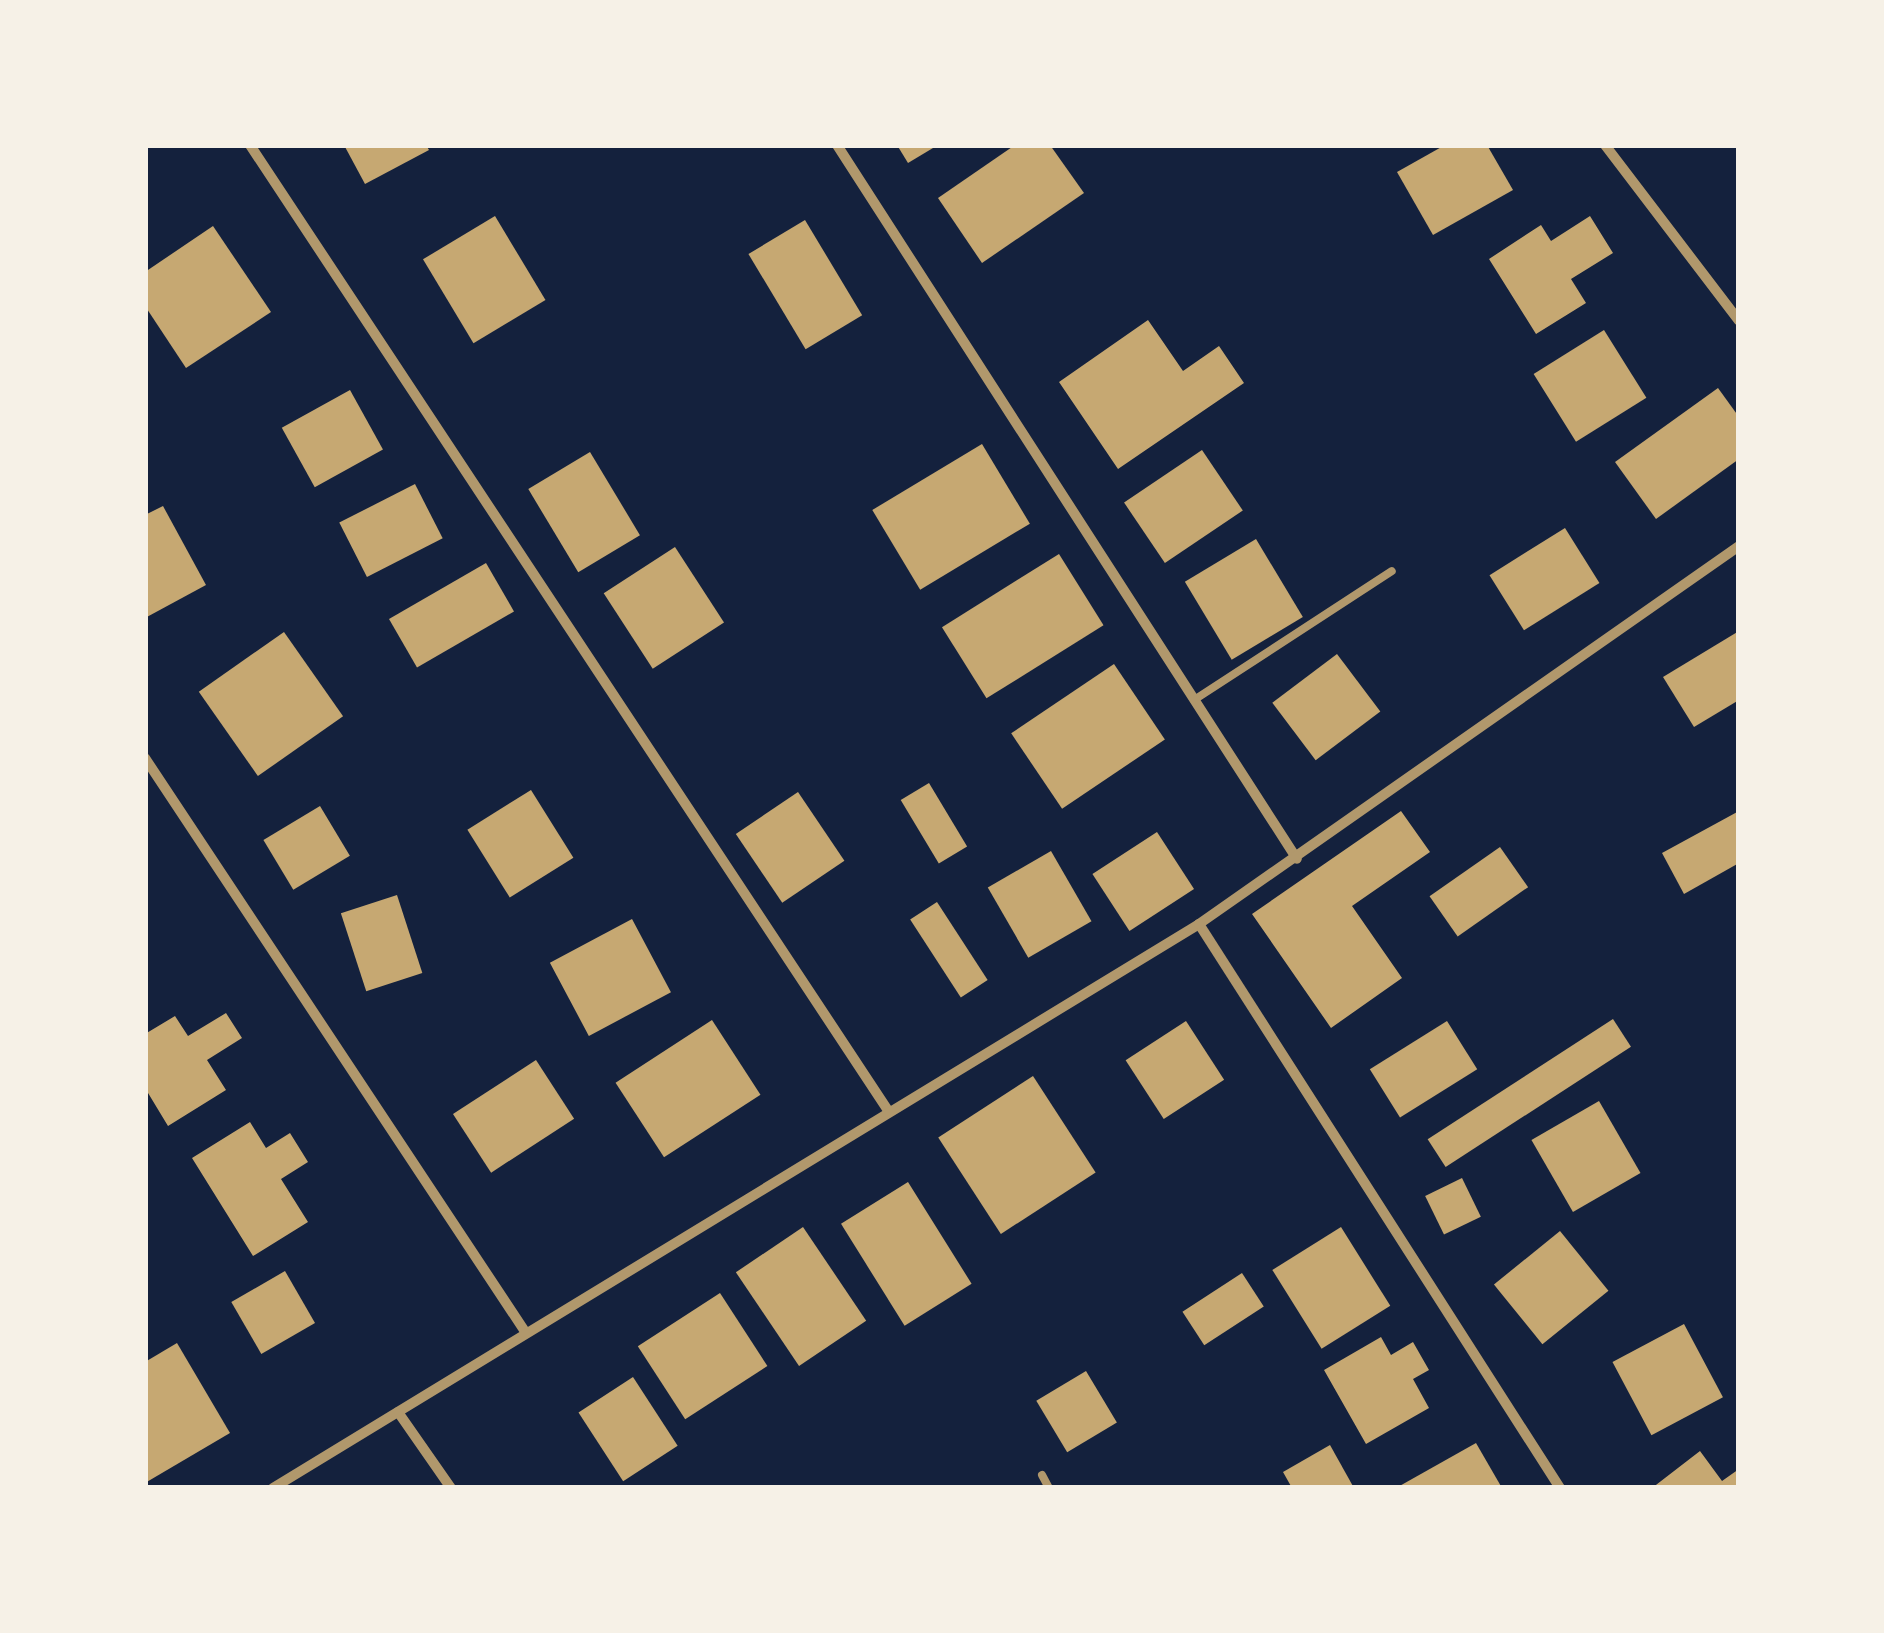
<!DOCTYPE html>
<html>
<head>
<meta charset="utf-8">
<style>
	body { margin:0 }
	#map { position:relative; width:1884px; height:1633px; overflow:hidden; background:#14213d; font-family:"Exo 2",sans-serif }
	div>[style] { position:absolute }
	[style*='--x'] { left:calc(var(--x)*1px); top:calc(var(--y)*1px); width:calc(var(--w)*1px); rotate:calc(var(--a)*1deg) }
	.building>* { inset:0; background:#c6a872; transform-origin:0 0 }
	.service>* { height:8px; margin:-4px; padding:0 4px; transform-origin:4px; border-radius:4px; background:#b1986c }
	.minor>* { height:10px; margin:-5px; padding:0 5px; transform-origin:5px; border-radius:5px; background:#b1986c }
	span { translate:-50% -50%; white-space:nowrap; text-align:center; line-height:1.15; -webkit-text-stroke:9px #f6f1e7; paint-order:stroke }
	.frame { position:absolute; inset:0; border:148px solid #f6f1e7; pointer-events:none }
</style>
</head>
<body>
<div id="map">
	<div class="building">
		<div style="clip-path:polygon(344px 145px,426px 145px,429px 150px,365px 184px)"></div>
		<div style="clip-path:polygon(897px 145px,938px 145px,908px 163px)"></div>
		<div style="clip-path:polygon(1015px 145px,1050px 145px,1084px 193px,982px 263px,938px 198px)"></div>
		<div style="clip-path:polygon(1445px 145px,1487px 145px,1513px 190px,1433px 235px,1397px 172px)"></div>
		<div style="left:495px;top:216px;width:98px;height:84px;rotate:59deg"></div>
		<div style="clip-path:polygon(1590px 216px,1613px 253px,1571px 279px,1586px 303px,1536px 334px,1489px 259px,1541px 225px,1551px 241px)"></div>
		<div style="left:805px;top:220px;width:111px;height:66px;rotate:59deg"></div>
		<div style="clip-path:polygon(213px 226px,271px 312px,186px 368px,145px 306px,145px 272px)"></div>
		<div style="clip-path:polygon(1148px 320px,1183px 371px,1219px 346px,1244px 383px,1118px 469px,1059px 382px)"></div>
		<div style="left:1604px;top:330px;width:80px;height:83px;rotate:58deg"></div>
		<div style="clip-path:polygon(1718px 388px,1739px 417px,1739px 459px,1656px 519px,1615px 462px)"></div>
		<div style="left:350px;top:390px;width:68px;height:78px;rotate:61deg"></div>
		<div style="left:982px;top:444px;width:93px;height:128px;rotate:59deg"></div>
		<div style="left:1202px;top:450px;width:73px;height:94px;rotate:56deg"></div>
		<div style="left:590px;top:452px;width:97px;height:72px;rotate:59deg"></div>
		<div style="left:415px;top:484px;width:61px;height:85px;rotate:63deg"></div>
		<div style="clip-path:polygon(163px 506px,206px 585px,145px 618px,145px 515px)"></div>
		<div style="left:1565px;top:528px;width:65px;height:89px;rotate:58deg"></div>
		<div style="left:1256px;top:539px;width:91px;height:83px;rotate:59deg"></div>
		<div style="left:675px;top:547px;width:90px;height:85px;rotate:57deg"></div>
		<div style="left:1059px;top:554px;width:84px;height:138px;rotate:58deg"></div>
		<div style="left:486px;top:563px;width:56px;height:112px;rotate:60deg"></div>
		<div style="clip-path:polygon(1739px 631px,1739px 700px,1694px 727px,1663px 677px)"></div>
		<div style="left:284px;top:632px;width:103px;height:104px;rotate:55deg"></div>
		<div style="left:1337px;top:654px;width:72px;height:81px;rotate:53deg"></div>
		<div style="left:1114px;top:664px;width:91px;height:124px;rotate:56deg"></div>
		<div style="left:929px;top:783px;width:74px;height:33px;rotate:59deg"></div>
		<div style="left:531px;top:790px;width:80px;height:75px;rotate:58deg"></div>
		<div style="left:798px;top:792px;width:83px;height:75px;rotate:56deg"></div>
		<div style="left:320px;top:806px;width:58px;height:66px;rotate:59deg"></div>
		<div style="clip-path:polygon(1401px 811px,1430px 852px,1352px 906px,1402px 978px,1331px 1028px,1252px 914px)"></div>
		<div style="clip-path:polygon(1739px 811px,1739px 863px,1684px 894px,1662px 853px)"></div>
		<div style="left:1157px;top:832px;width:68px;height:77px;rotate:57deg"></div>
		<div style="left:1500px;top:847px;width:49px;height:86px;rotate:55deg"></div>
		<div style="left:1051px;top:851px;width:81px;height:73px;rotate:60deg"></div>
		<div style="left:397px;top:895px;width:82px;height:59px;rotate:72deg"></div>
		<div style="left:937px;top:902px;width:93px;height:32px;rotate:57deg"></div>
		<div style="left:632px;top:919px;width:83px;height:93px;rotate:62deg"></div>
		<div style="clip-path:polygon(226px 1013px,242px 1038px,207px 1060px,226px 1090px,168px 1126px,145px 1088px,145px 1034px,175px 1016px,188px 1036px)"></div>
		<div style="left:1613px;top:1019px;width:33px;height:221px;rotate:57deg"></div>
		<div style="left:712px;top:1020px;width:89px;height:115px;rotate:57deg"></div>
		<div style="left:1186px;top:1021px;width:70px;height:72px;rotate:57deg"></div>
		<div style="left:1447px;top:1021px;width:57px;height:91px;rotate:58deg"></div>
		<div style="left:536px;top:1060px;width:70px;height:99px;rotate:57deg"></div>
		<div style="left:1033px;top:1076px;width:115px;height:113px;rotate:57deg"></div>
		<div style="left:1599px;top:1101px;width:83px;height:78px;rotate:60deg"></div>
		<div style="clip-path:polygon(250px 1122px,266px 1148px,290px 1133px,308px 1162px,281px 1179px,308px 1222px,253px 1256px,192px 1158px)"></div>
		<div style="left:1462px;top:1178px;width:43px;height:41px;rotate:64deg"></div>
		<div style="left:908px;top:1182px;width:120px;height:79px;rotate:58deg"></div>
		<div style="left:803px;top:1227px;width:113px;height:81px;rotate:56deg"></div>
		<div style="left:1341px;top:1227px;width:93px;height:81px;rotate:58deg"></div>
		<div style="left:1560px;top:1231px;width:77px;height:85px;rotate:51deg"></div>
		<div style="left:285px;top:1271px;width:60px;height:62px;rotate:60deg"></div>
		<div style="left:1242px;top:1273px;width:40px;height:71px;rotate:57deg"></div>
		<div style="left:720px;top:1293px;width:87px;height:98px;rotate:57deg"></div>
		<div style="left:1684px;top:1324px;width:83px;height:81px;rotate:62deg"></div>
		<div style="clip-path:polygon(1381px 1337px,1391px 1355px,1413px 1342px,1429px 1370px,1413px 1379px,1429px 1408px,1366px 1444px,1324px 1370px)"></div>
		<div style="clip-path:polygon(177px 1343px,230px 1433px,145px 1483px,145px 1362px)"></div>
		<div style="left:1086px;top:1371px;width:60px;height:58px;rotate:59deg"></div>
		<div style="left:633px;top:1377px;width:82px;height:65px;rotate:57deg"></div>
		<div style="clip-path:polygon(1476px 1443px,1502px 1488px,1396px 1488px)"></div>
		<div style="clip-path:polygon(1330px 1445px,1354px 1488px,1292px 1488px,1283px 1472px)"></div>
		<div style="clip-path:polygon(1700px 1451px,1722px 1481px,1739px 1469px,1739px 1488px,1652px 1488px)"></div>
	</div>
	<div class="service">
		<div style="--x:1194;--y:700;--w:236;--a:-33.1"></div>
		<div style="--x:1042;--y:1475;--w:15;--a:62"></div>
	</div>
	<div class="minor">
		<div style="--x:250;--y:145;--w:1159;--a:56.54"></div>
		<div style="--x:837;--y:145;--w:849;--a:57.21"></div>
		<div style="--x:1605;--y:145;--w:221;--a:52.7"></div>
		<div style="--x:145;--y:758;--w:690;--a:56.47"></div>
		<div style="--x:1199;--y:924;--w:670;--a:57.38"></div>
		<div style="--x:398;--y:1412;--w:93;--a:55.1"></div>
		<div style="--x:273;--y:1488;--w:1084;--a:-31.34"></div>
		<div style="--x:1199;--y:924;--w:659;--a:-34.99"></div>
	</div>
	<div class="frame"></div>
</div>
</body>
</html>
